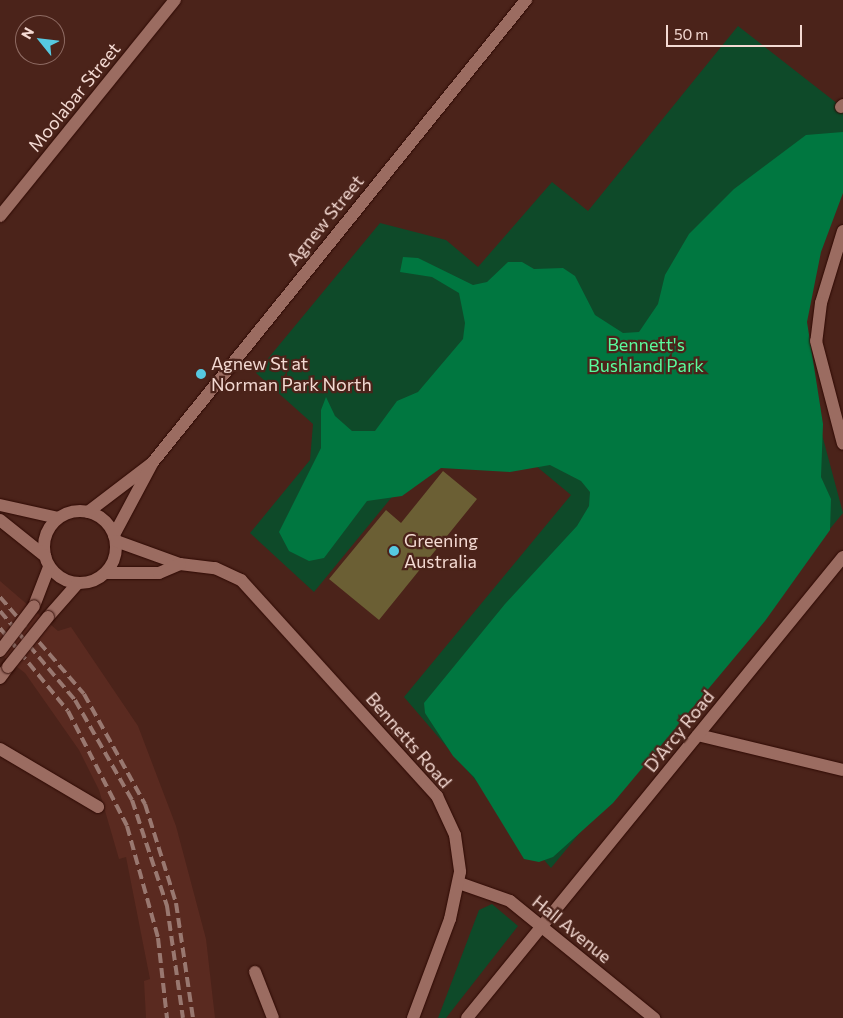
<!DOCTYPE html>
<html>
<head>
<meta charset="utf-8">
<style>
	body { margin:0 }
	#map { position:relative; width:843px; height:1018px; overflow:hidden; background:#4b231a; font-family:Commissioner,sans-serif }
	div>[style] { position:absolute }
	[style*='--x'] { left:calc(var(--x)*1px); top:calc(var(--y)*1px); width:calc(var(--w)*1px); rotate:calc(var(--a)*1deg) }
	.built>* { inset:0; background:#5a2a20 }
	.green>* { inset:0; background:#0e4a29 }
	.forest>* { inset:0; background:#007740 }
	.building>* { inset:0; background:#6b5f34 }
	.roads { filter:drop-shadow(0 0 1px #2f0a04) drop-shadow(0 0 1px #2f0a04) }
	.minor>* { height:12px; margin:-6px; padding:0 6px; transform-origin:6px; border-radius:6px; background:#9b6c61 }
	.secondary>* { height:12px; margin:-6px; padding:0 6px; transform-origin:6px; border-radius:6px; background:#9b6c61 }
	.secondary>.ring { margin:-6px; padding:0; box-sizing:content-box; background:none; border:12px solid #9b6c61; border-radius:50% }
	.rail>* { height:4px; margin-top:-2px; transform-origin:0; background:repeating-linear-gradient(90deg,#997870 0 10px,transparent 0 15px) }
	.bridges { filter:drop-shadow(0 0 1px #2f0a04) drop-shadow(0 0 1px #2f0a04) }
	.secondary-bridge>* { height:12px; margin:-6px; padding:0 6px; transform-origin:6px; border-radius:6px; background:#9b6c61 }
	.dots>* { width:14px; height:14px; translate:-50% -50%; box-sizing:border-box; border:2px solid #4b231a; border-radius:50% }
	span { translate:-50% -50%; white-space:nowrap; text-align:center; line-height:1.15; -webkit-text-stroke:4.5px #4b231a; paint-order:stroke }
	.street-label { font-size:18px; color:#f4dad3 }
	.park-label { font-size:18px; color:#5afb9c }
	.poi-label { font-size:18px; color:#f4dad3 }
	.left { translate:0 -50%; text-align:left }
	.north { position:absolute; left:15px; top:15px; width:50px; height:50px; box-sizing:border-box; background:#4b231a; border:1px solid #8f6c64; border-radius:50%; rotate:299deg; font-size:14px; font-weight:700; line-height:20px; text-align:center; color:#f4dad3 }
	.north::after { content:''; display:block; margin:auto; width:18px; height:22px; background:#56c9e1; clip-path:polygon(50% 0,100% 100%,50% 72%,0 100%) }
	.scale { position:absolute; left:666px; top:25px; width:136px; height:22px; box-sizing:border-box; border:2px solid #f4dad3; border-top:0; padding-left:6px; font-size:15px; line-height:18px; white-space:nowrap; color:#f4dad3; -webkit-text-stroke:4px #4b231a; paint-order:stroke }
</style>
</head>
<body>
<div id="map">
	<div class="built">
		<div style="clip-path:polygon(0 581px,58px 631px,71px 627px,138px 726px,176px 826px,206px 939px,215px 1018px,146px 1018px,144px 981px,150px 979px,126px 857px,119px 859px,99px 790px,79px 750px,25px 673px,0 654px)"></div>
	</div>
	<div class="green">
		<div style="clip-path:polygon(738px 26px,843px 108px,843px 169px,821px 226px,801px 356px,843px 513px,551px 868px,404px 697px,571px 495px,501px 437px,428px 453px,314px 592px,250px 533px,310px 460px,313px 424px,256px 373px,380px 223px,446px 240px,478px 267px,552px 182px,588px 211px)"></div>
		<div style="clip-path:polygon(492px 904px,518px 926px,446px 1018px,438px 1018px,479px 910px)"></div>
	</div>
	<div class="forest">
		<div style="clip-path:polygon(843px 132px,843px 193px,821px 252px,807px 322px,823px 424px,821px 477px,831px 499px,830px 530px,765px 621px,613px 803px,553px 857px,539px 862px,524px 859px,474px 777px,453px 756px,425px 713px,424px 703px,505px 604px,577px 526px,589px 506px,590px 492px,581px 481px,550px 465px,510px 472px,441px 468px,402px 496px,367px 501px,324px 558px,309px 561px,289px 551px,279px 532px,321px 448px,321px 410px,326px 397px,335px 416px,352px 431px,375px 431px,397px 401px,418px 392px,463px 339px,465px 323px,459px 293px,432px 277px,400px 272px,403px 257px,418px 258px,473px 285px,487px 282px,508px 262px,522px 262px,534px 269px,563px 268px,575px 276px,595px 315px,623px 333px,639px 332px,658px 304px,665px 275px,689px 234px,734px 189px,806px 135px)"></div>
	</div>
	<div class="building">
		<div style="clip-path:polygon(443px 471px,477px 499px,379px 620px,329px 579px,386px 510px,401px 523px)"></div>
	</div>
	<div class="roads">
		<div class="minor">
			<div style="--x:841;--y:107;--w:3;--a:-45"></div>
			<div style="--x:0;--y:216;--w:278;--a:-51"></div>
			<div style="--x:843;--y:231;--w:75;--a:107"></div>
			<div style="--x:821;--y:303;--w:38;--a:97"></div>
			<div style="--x:816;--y:341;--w:106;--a:75.3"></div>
			<div style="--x:698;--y:735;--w:149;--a:13.6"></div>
			<div style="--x:0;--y:749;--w:114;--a:30.6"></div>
			<div style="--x:459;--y:883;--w:54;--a:19.4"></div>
			<div style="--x:510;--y:901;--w:186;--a:39.1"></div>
			<div style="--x:255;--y:972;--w:49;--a:68.6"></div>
			<div style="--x:467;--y:1018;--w:595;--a:-50.8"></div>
		</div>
		<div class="secondary">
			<div style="--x:0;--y:505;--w:59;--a:12.6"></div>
			<div class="ring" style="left:44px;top:511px;width:60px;height:60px"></div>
			<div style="--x:88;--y:512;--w:79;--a:-37.3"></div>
			<div style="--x:0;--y:520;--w:58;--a:38.7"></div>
			<div style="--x:114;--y:535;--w:83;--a:-61.9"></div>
			<div style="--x:153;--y:462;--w:594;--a:-51.08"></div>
			<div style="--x:116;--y:541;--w:68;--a:19.8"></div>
			<div style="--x:180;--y:564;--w:35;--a:7"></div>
			<div style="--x:215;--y:568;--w:29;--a:25"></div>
			<div style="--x:241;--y:580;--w:292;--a:47.8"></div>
			<div style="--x:437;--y:796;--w:43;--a:65.2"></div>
			<div style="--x:455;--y:835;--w:37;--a:82"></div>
			<div style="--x:460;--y:872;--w:48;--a:102"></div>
			<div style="--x:450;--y:919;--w:106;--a:110.5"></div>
			<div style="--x:106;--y:573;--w:53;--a:0"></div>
			<div style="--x:159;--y:573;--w:23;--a:-23"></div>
			<div style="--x:34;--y:606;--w:42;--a:-69"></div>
			<div style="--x:48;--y:617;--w:44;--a:-48.7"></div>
			<div style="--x:0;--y:678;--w:14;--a:-54"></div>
		</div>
	</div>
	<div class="rail">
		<div style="--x:0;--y:597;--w:128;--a:49.1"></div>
		<div style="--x:84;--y:694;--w:126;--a:61"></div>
		<div style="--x:145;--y:804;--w:104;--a:72.6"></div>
		<div style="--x:176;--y:903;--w:116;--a:81.6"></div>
		<div style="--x:0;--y:611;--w:116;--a:49.9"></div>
		<div style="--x:75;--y:700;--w:115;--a:60.3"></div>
		<div style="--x:132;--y:800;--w:112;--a:71.7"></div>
		<div style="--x:167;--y:906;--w:113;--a:81.9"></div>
		<div style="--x:0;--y:628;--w:107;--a:50.7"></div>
		<div style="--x:68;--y:711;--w:129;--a:62.8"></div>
		<div style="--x:127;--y:826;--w:116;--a:74.5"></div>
		<div style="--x:158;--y:938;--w:81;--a:83.6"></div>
	</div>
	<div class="bridges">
		<div class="secondary-bridge">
			<div style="--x:0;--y:651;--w:56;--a:-52.9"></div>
			<div style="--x:8;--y:667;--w:64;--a:-51.3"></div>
		</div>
	</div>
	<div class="dots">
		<div style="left:201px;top:374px;background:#56c9e1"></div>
		<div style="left:394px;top:551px;background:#56c9e1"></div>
	</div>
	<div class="street-label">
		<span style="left:74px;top:97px;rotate:-51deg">Moolabar Street</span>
		<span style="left:325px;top:220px;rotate:-51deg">Agnew Street</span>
		<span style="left:679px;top:731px;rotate:-51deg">D'Arcy Road</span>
		<span style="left:409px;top:740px;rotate:49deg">Bennetts Road</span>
		<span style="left:572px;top:929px;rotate:39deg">Hall Avenue</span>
	</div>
	<div class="park-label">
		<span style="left:646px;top:355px">Bennett's<br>Bushland Park</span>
	</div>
	<div class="poi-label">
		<span class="left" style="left:211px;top:374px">Agnew St at<br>Norman Park North</span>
		<span class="left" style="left:404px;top:551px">Greening<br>Australia</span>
	</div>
	<div class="north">N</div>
	<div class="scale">50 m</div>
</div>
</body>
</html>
